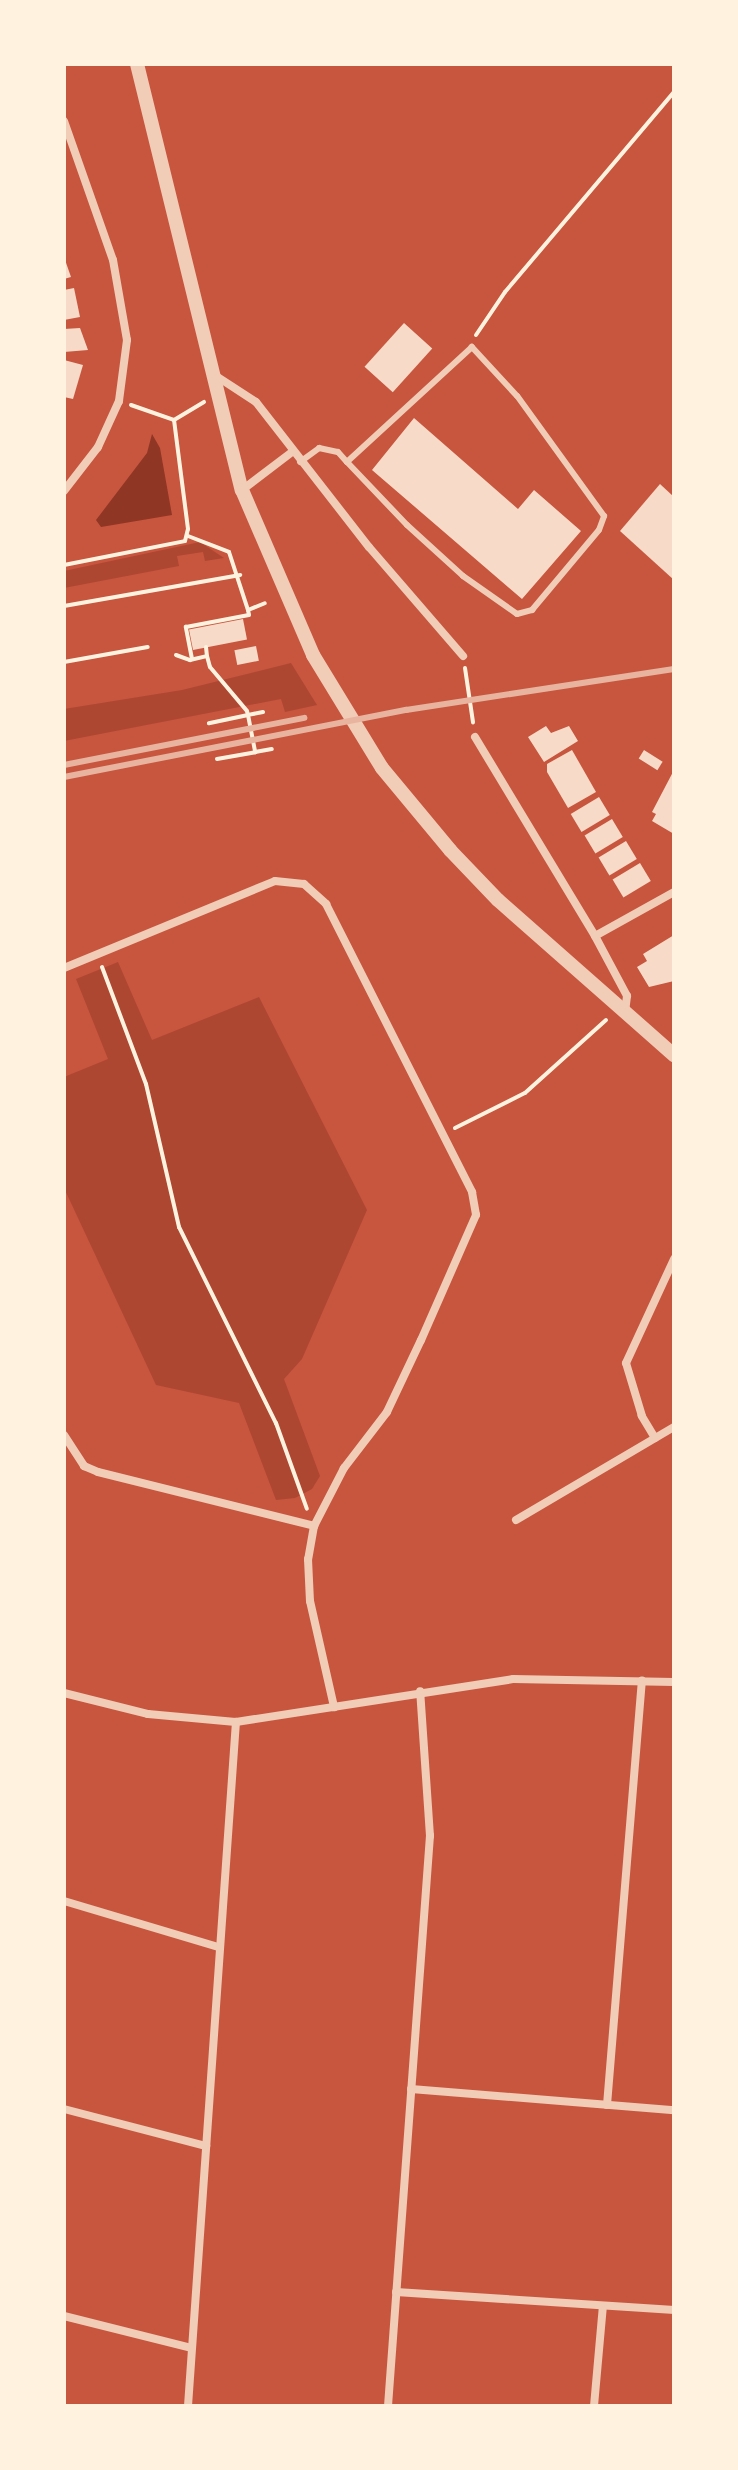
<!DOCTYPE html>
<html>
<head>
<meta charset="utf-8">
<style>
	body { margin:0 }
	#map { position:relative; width:738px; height:2470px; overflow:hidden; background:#c8553d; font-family:"Asap Condensed",sans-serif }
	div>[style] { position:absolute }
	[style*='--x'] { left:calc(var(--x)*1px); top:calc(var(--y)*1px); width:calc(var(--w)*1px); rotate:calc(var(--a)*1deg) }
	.green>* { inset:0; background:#ae4732 }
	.water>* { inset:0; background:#8f3625 }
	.building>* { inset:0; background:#f7dbc8; transform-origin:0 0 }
	.path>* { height:4px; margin:-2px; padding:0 2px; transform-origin:2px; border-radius:2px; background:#fff3e0 }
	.service>* { height:6px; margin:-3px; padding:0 3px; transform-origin:3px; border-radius:3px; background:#f1ccb7 }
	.minor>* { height:8px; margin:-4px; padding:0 4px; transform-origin:4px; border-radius:4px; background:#f1ccb7 }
	.tertiary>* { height:14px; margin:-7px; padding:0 7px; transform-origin:7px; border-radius:7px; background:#f1ccb7 }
	.rail>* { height:6px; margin:-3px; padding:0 3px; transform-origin:3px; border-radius:3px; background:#e9b49f }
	span { translate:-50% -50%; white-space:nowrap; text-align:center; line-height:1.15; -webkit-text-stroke:8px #fff3e0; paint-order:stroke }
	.frame { position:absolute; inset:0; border:66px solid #fff3e0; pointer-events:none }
</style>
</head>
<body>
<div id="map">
	<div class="green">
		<div style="clip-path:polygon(200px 542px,224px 558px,205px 561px,203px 552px,177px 556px,179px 566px,64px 588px,64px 571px)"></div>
		<div style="clip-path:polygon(291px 663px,317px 705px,285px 712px,281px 699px,64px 741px,64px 709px,182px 690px)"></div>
		<div style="clip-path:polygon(118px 962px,152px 1040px,259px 997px,367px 1210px,302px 1359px,284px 1379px,320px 1476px,312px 1489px,295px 1498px,276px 1500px,239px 1403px,156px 1385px,64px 1188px,64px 1077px,108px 1059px,76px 979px)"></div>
	</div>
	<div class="water">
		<div style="clip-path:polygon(152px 434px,160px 448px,172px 515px,101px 527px,96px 520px,147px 453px)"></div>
	</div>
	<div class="building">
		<div style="clip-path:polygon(64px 257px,71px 277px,64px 279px)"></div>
		<div style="clip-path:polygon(74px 288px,80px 317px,64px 320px,64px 290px)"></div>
		<div style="left:404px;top:323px;width:38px;height:59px;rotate:42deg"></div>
		<div style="clip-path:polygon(80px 328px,88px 350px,64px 352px,64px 329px)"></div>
		<div style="clip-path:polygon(64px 360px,83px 365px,73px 399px,64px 397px)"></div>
		<div style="clip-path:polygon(414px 418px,518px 509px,534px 490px,581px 531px,522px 599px,372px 470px)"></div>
		<div style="clip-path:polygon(660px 484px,674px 497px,674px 580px,620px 531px)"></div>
		<div style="left:243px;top:619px;width:21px;height:55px;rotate:79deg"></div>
		<div style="left:256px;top:646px;width:15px;height:22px;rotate:79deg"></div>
		<div style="clip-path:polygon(546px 726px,551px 733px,569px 726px,578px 741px,544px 762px,528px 737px)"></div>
		<div style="clip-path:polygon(572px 750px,596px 792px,568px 808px,547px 772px,547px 764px)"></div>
		<div style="left:644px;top:750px;width:22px;height:10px;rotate:32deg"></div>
		<div style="clip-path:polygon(674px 770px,674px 834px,652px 821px,656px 814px,652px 812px)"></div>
		<div style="left:599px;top:797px;width:21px;height:33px;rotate:59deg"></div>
		<div style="left:612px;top:819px;width:21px;height:32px;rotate:59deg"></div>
		<div style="left:626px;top:841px;width:21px;height:32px;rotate:59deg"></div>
		<div style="left:640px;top:863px;width:21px;height:32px;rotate:59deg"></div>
		<div style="clip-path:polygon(674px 935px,674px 981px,649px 987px,637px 967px,647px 961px,643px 954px)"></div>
	</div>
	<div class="path">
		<div style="--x:476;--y:335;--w:52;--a:-56"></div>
		<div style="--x:505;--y:292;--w:262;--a:-49.8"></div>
		<div style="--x:131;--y:405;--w:46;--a:19.2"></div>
		<div style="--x:188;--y:536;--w:44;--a:21.3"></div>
		<div style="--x:229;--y:552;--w:61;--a:71.9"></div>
		<div style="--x:248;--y:610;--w:18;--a:-22"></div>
		<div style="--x:64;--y:565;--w:123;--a:-11.2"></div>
		<div style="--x:185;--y:541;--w:12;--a:-76"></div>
		<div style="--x:188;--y:529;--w:110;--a:-97.3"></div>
		<div style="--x:174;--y:420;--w:35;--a:-31"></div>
		<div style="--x:64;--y:606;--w:179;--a:-10"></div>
		<div style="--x:206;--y:647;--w:9;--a:84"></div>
		<div style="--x:176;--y:655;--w:15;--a:20"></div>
		<div style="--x:190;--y:660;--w:17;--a:-13"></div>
		<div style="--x:207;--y:656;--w:11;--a:75"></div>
		<div style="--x:210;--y:667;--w:57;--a:49.9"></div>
		<div style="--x:247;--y:711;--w:4;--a:76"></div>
		<div style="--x:248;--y:715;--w:40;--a:168"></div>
		<div style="--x:192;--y:659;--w:33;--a:-101"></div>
		<div style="--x:186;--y:627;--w:64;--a:-10.8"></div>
		<div style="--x:249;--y:615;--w:5;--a:-101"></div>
		<div style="--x:64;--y:662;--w:85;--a:-10.1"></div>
		<div style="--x:465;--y:668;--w:55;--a:81.6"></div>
		<div style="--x:263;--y:712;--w:15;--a:169"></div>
		<div style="--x:248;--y:715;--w:38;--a:79"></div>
		<div style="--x:255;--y:752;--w:17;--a:-10"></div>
		<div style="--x:217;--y:759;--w:39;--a:-10"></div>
		<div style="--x:102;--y:967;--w:125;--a:69.4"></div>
		<div style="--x:146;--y:1084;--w:147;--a:77"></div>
		<div style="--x:179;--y:1227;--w:219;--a:63.7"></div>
		<div style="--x:276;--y:1423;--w:91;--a:70.2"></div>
		<div style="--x:455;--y:1128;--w:78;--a:-26.6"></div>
		<div style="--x:525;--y:1093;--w:109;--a:-42"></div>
	</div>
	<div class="service">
		<div style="--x:300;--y:462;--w:24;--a:-36"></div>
		<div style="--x:319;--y:448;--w:19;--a:12"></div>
		<div style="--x:338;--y:452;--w:13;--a:48"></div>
		<div style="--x:347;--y:462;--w:87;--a:46.4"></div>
		<div style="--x:407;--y:525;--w:76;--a:42.3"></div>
		<div style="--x:463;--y:576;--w:66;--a:35.1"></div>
		<div style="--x:517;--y:614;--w:16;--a:-15"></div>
		<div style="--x:532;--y:610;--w:104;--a:-50.1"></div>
		<div style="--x:599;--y:530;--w:15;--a:-70"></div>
		<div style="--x:604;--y:516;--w:148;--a:-125.9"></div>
		<div style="--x:517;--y:396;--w:67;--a:-132.6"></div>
		<div style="--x:472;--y:347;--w:170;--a:137.4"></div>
	</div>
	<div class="minor">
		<div style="--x:64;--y:121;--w:147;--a:70.6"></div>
		<div style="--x:113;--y:260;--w:81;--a:80.1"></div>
		<div style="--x:127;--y:340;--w:62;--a:97.5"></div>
		<div style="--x:119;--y:401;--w:51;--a:114.5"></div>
		<div style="--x:98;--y:447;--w:56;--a:127.7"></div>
		<div style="--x:213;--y:374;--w:51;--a:33.1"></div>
		<div style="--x:256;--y:402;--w:184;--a:52.1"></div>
		<div style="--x:369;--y:547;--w:144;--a:49.2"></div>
		<div style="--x:242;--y:490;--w:63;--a:-37.2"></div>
		<div style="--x:475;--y:737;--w:232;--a:58.9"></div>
		<div style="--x:595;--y:936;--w:68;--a:61.9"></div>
		<div style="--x:627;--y:996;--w:16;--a:97"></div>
		<div style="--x:595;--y:936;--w:90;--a:-29.1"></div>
		<div style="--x:64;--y:968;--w:228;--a:-22.4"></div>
		<div style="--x:275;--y:881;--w:29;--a:6"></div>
		<div style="--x:304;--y:884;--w:30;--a:42"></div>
		<div style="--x:326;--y:904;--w:323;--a:63.1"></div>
		<div style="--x:472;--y:1192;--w:23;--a:80"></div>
		<div style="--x:476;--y:1215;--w:137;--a:113.7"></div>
		<div style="--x:421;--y:1340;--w:80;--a:115.3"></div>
		<div style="--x:387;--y:1412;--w:71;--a:127.5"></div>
		<div style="--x:344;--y:1468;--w:65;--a:117.3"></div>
		<div style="--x:314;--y:1526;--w:34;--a:100"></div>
		<div style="--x:308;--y:1559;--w:42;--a:87.3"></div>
		<div style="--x:310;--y:1601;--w:109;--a:77.2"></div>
		<div style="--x:64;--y:1435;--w:37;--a:57"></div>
		<div style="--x:84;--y:1466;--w:15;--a:23"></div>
		<div style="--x:98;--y:1472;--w:223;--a:14"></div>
		<div style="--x:655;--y:1438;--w:26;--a:-121"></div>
		<div style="--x:642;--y:1416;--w:55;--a:-106.8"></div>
		<div style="--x:626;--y:1363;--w:115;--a:-65.2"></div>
		<div style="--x:516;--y:1520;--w:183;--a:-30.5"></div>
		<div style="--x:64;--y:1693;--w:87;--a:14"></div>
		<div style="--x:148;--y:1714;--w:88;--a:5.2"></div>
		<div style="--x:236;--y:1722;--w:280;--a:-8.8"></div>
		<div style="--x:513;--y:1679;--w:161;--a:1.1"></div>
		<div style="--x:64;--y:1901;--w:161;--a:16.6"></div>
		<div style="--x:411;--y:2089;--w:264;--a:4.6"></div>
		<div style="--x:607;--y:2105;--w:426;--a:-85.3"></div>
		<div style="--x:64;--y:2109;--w:147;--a:14.6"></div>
		<div style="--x:396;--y:2292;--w:279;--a:3.7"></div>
		<div style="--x:64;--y:2316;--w:131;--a:14.1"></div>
		<div style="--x:188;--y:2406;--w:686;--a:-85.99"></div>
		<div style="--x:388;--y:2406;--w:572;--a:-85.79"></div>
		<div style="--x:430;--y:1836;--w:145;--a:-93.9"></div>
		<div style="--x:594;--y:2406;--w:100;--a:-84.9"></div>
	</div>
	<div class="tertiary">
		<div style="--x:137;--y:64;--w:439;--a:76.2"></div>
		<div style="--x:242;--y:490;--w:180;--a:66.7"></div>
		<div style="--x:313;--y:655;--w:132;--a:58.6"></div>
		<div style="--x:382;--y:768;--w:107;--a:50.3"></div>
		<div style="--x:450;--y:850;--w:69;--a:46.2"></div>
		<div style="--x:498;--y:900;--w:235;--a:41.4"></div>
	</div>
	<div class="rail">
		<div style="--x:64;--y:765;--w:245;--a:-11.1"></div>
		<div style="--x:64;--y:777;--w:349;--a:-11.1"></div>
		<div style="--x:406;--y:710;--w:271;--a:-8.7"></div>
	</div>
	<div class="frame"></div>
</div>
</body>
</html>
